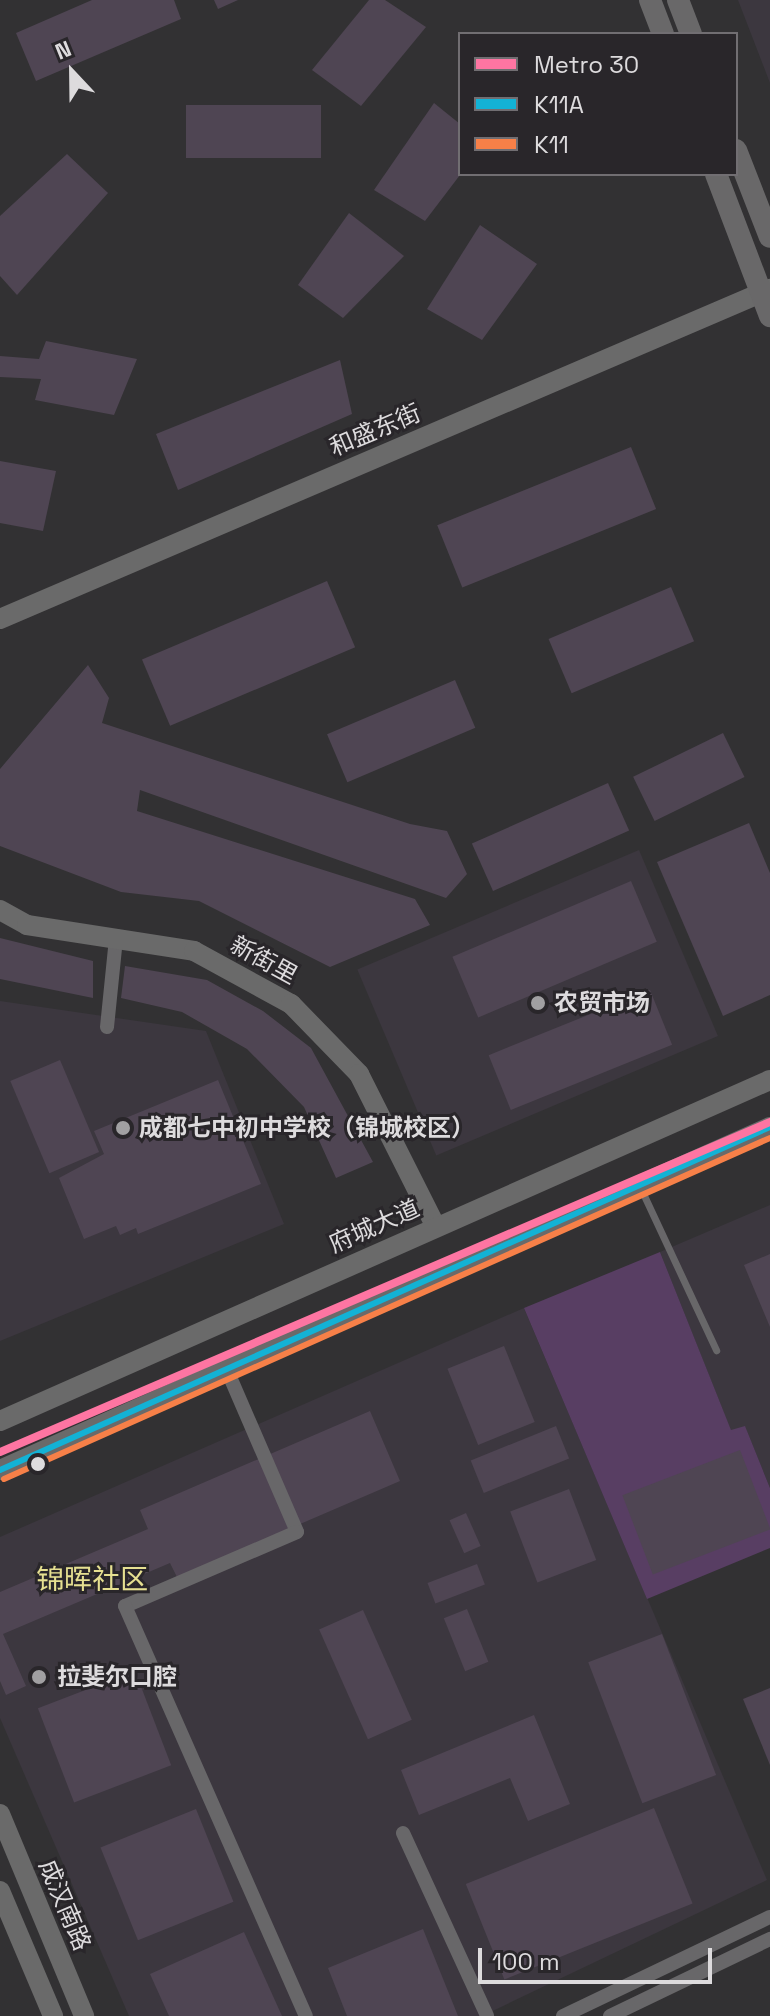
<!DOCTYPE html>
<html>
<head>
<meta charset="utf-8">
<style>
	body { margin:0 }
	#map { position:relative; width:770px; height:2016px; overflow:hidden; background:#323133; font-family:"Space Grotesk","Noto Sans SC",sans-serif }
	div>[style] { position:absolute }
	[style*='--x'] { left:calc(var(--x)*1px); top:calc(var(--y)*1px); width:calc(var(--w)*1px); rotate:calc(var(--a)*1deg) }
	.built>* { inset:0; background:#3c373f; transform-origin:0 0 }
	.green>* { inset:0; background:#583e63 }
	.building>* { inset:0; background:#4f4553; transform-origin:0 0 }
	.lane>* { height:7px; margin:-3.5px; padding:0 3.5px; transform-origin:3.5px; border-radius:3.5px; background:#686769 }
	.street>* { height:14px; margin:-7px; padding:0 7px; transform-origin:7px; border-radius:7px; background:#686769 }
	.secondary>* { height:20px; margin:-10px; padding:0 10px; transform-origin:10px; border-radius:10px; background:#6a6a6a }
	.primary>* { height:22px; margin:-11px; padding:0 11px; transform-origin:11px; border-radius:11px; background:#696869 }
	.bus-1>* { height:6px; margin:-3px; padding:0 3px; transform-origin:3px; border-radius:3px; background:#13b2d5 }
	.bus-2>* { height:6px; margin:-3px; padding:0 3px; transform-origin:3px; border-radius:3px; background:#f78048 }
	.metro-1>* { height:8px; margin:-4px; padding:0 4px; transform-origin:4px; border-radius:4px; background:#fe75a2 }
	.dots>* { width:22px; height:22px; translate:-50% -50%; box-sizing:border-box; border:4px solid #29262a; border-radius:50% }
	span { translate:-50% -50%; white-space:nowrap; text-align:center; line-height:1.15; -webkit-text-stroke:6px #29262a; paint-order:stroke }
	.street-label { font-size:24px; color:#dddbdd }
	.poi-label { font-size:24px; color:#dddbdd; font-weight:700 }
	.left { translate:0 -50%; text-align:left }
	.quarter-label { font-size:28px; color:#e6e091 }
	.legend { position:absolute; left:458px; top:32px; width:280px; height:144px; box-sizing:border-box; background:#29262a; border:2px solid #716e72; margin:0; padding:10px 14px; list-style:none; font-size:24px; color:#dddbdd }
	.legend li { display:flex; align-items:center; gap:16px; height:40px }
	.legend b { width:40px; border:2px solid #716e72 }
	.north { position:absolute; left:32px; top:32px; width:80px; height:80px; -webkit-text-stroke:6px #29262a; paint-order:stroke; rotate:338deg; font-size:22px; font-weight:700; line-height:32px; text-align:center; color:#dddbdd }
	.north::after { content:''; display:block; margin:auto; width:28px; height:36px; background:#dddbdd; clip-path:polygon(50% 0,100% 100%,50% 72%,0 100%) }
	.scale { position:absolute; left:478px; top:1948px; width:234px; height:36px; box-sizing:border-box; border:4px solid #dddbdd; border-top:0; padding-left:10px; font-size:24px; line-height:28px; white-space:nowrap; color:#dddbdd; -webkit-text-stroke:6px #29262a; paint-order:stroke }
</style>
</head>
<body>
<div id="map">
	<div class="built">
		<div style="clip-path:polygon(738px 0,770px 0,770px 83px)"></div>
		<div style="left:639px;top:850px;width:202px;height:306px;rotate:67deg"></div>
		<div style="clip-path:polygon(0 1001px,206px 1031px,284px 1224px,0 1341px)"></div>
		<div style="clip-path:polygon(770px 1205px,770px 1488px,745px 1427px,731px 1431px,660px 1252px)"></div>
		<div style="clip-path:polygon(524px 1308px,767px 1880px,482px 2016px,129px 2016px,0 1718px,0 1537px)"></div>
	</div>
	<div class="green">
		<div style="clip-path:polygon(660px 1252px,731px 1430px,745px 1426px,770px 1488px,770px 1548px,647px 1599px,524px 1308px)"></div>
	</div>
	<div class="building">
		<div style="clip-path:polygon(92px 0,174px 0,181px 19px,36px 81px,16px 33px)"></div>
		<div style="clip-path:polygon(214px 0,238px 0,218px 9px)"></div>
		<div style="clip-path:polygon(369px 0,385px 0,426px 27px,361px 106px,312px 70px)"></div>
		<div style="clip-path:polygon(434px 103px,460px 124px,460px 175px,425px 221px,374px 190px)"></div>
		<div style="left:186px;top:105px;width:135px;height:53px"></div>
		<div style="clip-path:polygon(67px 154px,108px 193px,17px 295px,0 276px,0 216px)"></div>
		<div style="clip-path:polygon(349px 213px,404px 256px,343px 318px,298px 285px)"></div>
		<div style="clip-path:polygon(480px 225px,537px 264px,482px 340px,427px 309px)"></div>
		<div style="clip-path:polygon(46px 341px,137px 359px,114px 415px,35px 400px,41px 379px,0 377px,0 356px,39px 359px)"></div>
		<div style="clip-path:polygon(340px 360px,352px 414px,178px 490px,156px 434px)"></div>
		<div style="left:631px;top:447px;width:67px;height:209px;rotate:68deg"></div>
		<div style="clip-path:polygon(0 461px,56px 471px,43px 531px,0 523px)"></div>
		<div style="left:327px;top:581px;width:72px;height:201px;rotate:67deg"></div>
		<div style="left:671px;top:587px;width:59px;height:133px;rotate:67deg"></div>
		<div style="clip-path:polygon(88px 665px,109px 698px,102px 723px,410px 824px,447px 831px,467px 874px,446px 898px,140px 790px,137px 811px,415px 899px,430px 925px,330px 967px,199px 901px,121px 892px,0 846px,0 769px)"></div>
		<div style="left:455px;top:680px;width:52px;height:139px;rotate:67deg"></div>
		<div style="left:723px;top:733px;width:49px;height:100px;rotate:64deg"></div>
		<div style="left:608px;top:783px;width:52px;height:149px;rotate:66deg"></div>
		<div style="clip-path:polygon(749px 823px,770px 873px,770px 995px,723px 1016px,657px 862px)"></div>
		<div style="left:631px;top:881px;width:66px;height:194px;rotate:67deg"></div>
		<div style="clip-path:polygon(0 938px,93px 961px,93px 998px,0 979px)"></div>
		<div style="clip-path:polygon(125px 966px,207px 980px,263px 1011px,311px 1048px,373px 1162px,336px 1178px,304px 1107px,247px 1049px,182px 1012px,121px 998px)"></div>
		<div style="left:650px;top:990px;width:59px;height:174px;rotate:68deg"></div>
		<div style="left:60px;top:1060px;width:100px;height:54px;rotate:67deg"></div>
		<div style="clip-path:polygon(218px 1080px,261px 1184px,138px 1234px,136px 1228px,120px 1235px,116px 1226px,84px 1239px,59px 1178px,104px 1154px,94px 1131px)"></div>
		<div style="clip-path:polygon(770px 1254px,770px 1327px,744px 1265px)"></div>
		<div style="left:504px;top:1346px;width:82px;height:61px;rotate:68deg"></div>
		<div style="clip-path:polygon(370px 1411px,400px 1481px,177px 1577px,170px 1563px,3px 1634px,26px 1686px,6px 1695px,0 1681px,0 1592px,148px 1529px,140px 1510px)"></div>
		<div style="left:556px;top:1426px;width:35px;height:92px;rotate:68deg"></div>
		<div style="left:740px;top:1450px;width:85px;height:126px;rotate:69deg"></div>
		<div style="left:569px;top:1489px;width:76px;height:63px;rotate:69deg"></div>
		<div style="left:466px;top:1513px;width:36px;height:18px;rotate:66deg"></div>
		<div style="left:477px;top:1564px;width:22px;height:53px;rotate:69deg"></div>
		<div style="left:467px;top:1609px;width:57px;height:25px;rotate:68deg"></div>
		<div style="left:363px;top:1610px;width:120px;height:48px;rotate:66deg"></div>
		<div style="left:662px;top:1634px;width:151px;height:79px;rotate:69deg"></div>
		<div style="left:135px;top:1671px;width:101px;height:104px;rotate:69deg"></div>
		<div style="clip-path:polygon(770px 1688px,770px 1765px,743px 1699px)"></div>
		<div style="clip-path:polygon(534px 1715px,570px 1804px,528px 1821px,510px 1778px,419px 1815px,401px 1770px)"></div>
		<div style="left:654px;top:1808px;width:103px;height:203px;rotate:68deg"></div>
		<div style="left:196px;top:1809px;width:100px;height:103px;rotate:68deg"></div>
		<div style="clip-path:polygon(423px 1929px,458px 2016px,347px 2016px,328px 1968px)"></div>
		<div style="clip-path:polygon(244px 1932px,282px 2016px,169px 2016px,150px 1974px)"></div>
	</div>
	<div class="lane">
		<div style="--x:641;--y:1189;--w:178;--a:65"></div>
	</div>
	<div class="street">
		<div style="--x:107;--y:1027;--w:88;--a:-84.2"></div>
		<div style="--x:227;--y:1370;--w:176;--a:66.6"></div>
		<div style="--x:297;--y:1532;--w:187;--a:156.7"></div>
		<div style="--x:125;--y:1606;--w:448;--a:66.2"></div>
		<div style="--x:403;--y:1833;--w:201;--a:65.3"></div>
		<div style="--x:563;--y:2016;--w:229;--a:-25.6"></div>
		<div style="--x:610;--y:2016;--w:178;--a:-25.7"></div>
	</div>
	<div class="secondary">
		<div style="--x:0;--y:619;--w:838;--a:-23.2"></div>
		<div style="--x:0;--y:910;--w:31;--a:29"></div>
		<div style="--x:27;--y:925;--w:169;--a:8.8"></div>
		<div style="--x:194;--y:951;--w:111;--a:28.7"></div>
		<div style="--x:291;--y:1004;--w:98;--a:45.8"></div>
		<div style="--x:359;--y:1074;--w:171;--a:63.3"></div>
		<div style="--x:0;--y:1421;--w:842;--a:-23.89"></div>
		<div style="--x:0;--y:1470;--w:843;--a:-24.01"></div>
		<div style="--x:0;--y:1814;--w:219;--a:67.4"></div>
		<div style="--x:0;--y:1891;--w:136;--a:67"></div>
	</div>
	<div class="primary">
		<div style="--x:650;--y:0;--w:36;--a:69"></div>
		<div style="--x:678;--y:0;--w:36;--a:69"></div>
		<div style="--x:736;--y:150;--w:93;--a:68.7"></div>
		<div style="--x:716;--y:174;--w:152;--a:69.2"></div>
	</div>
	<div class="bus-1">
		<div style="--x:0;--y:1470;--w:843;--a:-24.01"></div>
	</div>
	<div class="bus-2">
		<div style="--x:4;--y:1479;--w:838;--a:-24"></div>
	</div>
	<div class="metro-1">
		<div style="--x:0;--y:1452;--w:838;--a:-23.2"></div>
	</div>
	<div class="dots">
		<div style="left:538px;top:1003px;background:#a1a0a2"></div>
		<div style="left:123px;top:1128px;background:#a1a0a2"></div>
		<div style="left:38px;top:1464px;background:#dddbdd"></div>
		<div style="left:39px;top:1677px;background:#a1a0a2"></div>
	</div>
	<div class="street-label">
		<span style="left:375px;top:430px;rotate:-23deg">和盛东街</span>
		<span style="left:264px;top:960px;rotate:29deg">新街里</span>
		<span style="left:374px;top:1226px;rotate:-24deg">府城大道</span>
		<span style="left:65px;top:1905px;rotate:67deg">成汉南路</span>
	</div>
	<div class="poi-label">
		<span class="left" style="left:554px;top:1003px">农贸市场</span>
		<span class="left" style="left:139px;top:1128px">成都七中初中学校（锦城校区）</span>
		<span class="left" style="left:57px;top:1677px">拉斐尔口腔</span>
	</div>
	<div class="quarter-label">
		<span style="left:92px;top:1579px">锦晖社区</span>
	</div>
	<ul class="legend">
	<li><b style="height:10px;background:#fe75a2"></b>Metro 30</li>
	<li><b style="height:10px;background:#13b2d5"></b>K11A</li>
	<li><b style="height:10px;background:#f78048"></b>K11</li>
	</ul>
	<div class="north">N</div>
	<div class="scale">100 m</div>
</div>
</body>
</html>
